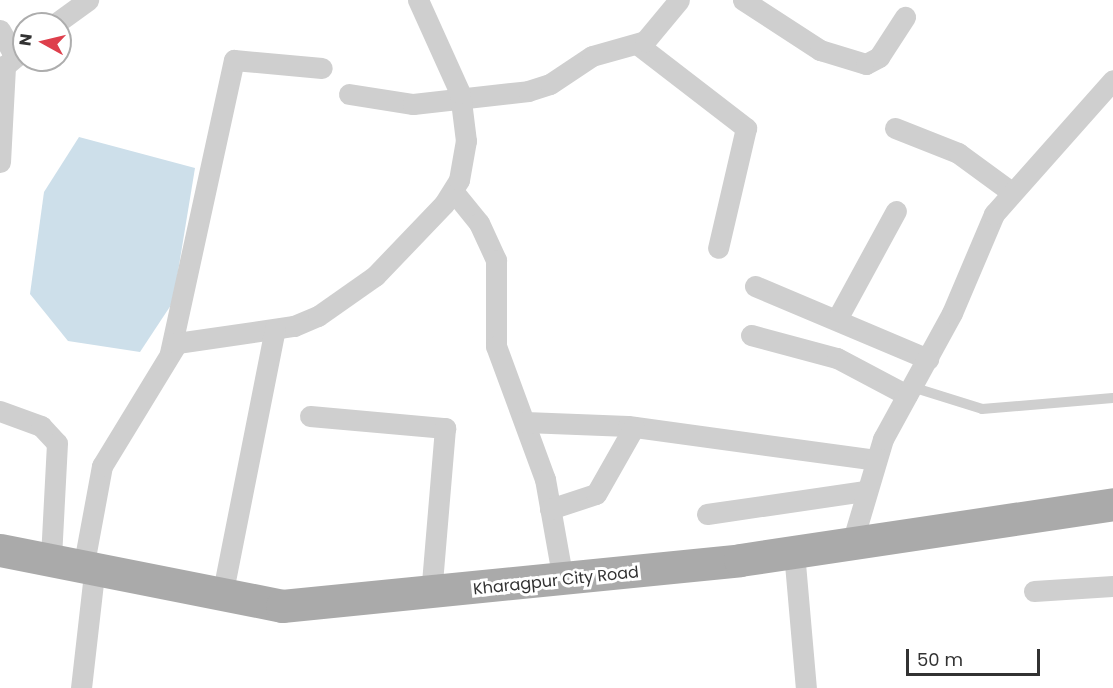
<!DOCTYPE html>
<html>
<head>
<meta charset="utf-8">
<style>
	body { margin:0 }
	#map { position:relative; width:1113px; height:688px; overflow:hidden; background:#fff; font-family:Poppins,sans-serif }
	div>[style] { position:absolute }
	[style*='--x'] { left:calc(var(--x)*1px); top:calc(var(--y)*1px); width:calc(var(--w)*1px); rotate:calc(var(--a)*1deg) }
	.water>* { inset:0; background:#cddfea }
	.service>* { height:10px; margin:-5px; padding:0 5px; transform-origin:5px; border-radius:5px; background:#cfcfcf }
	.minor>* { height:21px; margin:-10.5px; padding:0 10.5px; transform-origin:10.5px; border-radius:10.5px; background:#cfcfcf }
	.primary>* { height:33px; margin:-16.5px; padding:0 16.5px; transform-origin:16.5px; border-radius:16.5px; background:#aaa }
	span { translate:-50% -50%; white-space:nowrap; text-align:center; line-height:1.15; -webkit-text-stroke:6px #fff; paint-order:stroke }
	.street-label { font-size:16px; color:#323232 }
	.north { position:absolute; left:12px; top:12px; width:60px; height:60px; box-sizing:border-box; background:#fff; border:2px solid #adadad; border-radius:50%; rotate:278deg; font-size:16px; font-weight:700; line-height:24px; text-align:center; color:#323232 }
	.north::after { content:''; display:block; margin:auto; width:21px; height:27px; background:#de3f4c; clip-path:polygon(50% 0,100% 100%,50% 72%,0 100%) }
	.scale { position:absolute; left:906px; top:649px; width:134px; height:27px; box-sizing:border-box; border:3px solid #323232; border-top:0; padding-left:8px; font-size:18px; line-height:21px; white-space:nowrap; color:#323232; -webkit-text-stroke:4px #fff; paint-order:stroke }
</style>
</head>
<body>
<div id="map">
	<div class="water">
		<div style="clip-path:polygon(79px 137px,195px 168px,173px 302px,140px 352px,68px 341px,30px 294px,44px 192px)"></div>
	</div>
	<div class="service">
		<div style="--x:912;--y:387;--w:73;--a:17.4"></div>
		<div style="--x:982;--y:409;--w:131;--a:-4.8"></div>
	</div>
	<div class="minor">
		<div style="--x:743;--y:0;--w:92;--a:33"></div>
		<div style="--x:820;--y:50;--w:48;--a:16.9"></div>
		<div style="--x:866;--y:64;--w:15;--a:-28"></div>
		<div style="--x:879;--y:57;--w:48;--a:-57"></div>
		<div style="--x:55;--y:24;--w:41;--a:-36"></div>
		<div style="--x:0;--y:30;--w:31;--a:61"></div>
		<div style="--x:637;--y:44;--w:138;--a:37.6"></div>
		<div style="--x:746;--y:128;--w:123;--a:103.1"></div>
		<div style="--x:0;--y:70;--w:31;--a:-40"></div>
		<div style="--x:349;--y:94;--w:65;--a:8.9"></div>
		<div style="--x:413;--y:104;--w:116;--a:-6.4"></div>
		<div style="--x:528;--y:91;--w:23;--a:-18"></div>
		<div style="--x:550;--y:84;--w:50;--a:-33.7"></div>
		<div style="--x:592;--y:56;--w:55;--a:-15.8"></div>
		<div style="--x:645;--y:41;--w:53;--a:-50.3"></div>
		<div style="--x:895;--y:128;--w:68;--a:21.6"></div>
		<div style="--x:958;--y:153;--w:64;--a:36.2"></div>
		<div style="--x:0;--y:162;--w:97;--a:-87"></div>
		<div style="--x:453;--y:191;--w:41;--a:50.9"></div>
		<div style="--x:479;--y:223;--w:41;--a:65.3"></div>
		<div style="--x:496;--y:260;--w:86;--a:90"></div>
		<div style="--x:496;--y:346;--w:142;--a:69.8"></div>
		<div style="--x:545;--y:479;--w:103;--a:79.9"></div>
		<div style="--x:755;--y:286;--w:188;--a:22.9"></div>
		<div style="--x:837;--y:319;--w:123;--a:-61.4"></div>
		<div style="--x:751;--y:335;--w:89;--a:15"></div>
		<div style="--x:837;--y:358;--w:79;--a:27.9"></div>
		<div style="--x:170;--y:353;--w:300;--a:-77.7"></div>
		<div style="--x:234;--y:60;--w:88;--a:5.2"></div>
		<div style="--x:0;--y:411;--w:44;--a:20.1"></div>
		<div style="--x:41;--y:426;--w:23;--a:47"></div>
		<div style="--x:57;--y:443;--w:115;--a:93"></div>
		<div style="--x:310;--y:416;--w:136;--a:5.1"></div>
		<div style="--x:445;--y:428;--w:168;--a:94.8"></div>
		<div style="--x:525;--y:422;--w:103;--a:2.2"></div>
		<div style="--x:628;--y:426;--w:250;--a:7.8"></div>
		<div style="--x:550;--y:509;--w:48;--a:-18.1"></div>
		<div style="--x:596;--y:494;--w:77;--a:-60.4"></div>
		<div style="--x:707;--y:514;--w:160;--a:-8.3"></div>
		<div style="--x:852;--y:543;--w:109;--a:-73.4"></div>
		<div style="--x:883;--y:439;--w:144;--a:-61.3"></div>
		<div style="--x:952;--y:313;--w:108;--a:-67"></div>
		<div style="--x:994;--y:214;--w:179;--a:-48.4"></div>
		<div style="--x:794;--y:552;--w:137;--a:85"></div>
		<div style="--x:84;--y:563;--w:99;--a:-79.5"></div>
		<div style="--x:102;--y:466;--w:144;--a:-58.6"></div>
		<div style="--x:177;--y:343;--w:118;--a:-8.3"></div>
		<div style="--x:294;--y:326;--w:26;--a:-23"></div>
		<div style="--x:318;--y:316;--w:70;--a:-35.1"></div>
		<div style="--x:375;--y:276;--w:100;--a:-46.2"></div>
		<div style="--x:444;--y:204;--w:28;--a:-58"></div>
		<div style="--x:459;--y:180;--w:40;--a:-80"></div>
		<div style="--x:466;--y:141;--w:48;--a:-97.1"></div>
		<div style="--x:460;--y:93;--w:102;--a:-114.3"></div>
		<div style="--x:1034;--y:591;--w:79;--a:-3.6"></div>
		<div style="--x:222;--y:596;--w:272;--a:-78.8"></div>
		<div style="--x:81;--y:688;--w:124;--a:-83.5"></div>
	</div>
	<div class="primary">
		<div style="--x:0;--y:550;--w:288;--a:11.2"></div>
		<div style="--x:282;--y:606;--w:460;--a:-5.7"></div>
		<div style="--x:740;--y:560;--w:377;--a:-8.5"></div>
	</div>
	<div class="street-label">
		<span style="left:556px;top:581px;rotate:-6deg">Kharagpur City Road</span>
	</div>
	<div class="north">N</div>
	<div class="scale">50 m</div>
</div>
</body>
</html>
